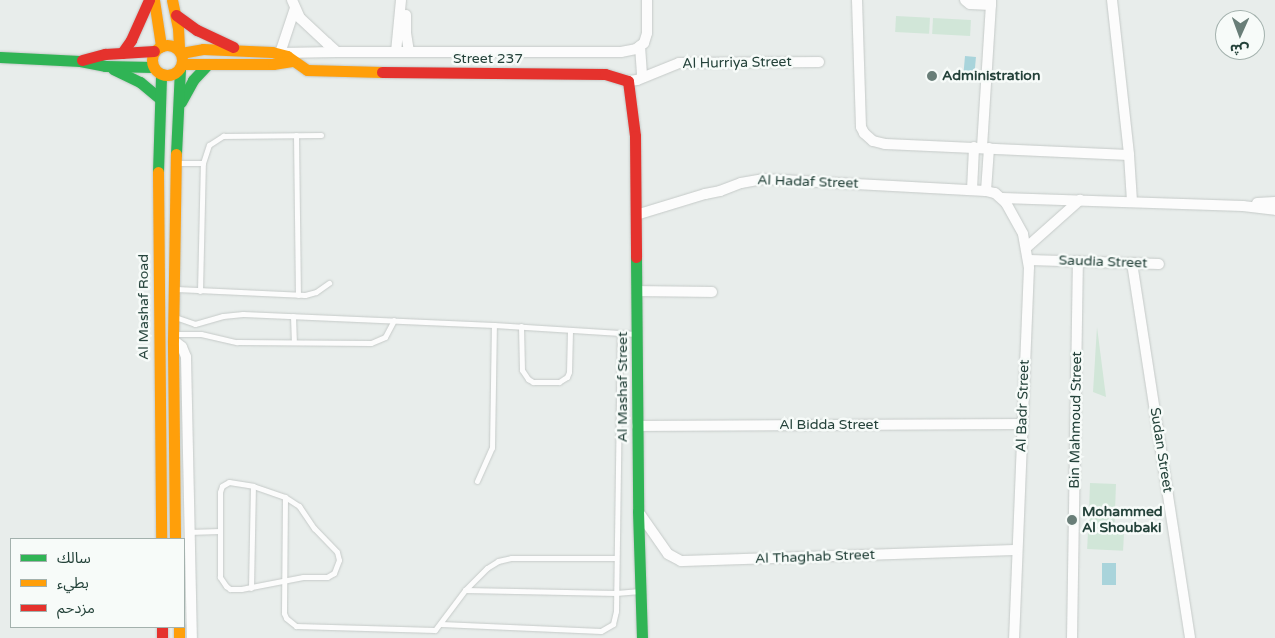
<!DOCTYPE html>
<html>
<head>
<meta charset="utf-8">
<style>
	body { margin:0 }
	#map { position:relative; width:1275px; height:638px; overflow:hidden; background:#e8edeb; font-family:"Varela Round","Noto Sans Arabic",sans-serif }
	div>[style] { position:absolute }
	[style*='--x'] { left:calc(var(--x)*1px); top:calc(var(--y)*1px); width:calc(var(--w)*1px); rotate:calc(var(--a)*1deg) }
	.green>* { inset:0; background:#d1e6d8; transform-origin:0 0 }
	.water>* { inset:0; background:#a9d4db; transform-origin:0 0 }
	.roads { filter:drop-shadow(0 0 1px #c5cac8) drop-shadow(0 0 1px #c5cac8) }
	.lane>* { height:5px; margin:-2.5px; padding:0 2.5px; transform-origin:2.5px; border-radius:2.5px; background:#fcfcfc }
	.street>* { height:10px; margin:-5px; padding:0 5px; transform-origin:5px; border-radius:5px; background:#fcfcfc }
	.fast>* { height:11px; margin:-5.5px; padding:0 5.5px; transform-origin:5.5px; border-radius:5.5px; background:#30b455 }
	.slow>* { height:11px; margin:-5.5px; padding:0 5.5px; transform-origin:5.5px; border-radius:5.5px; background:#ff9f0a }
	.slow>.ring { margin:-5.5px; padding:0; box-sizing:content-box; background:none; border:11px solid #ff9f0a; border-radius:50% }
	.jam>* { height:11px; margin:-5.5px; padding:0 5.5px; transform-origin:5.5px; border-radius:5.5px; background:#e5322d }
	.dots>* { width:14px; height:14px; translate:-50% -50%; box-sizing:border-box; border:2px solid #f7fbf9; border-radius:50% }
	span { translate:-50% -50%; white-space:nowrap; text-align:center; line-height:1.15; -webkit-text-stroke:5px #f7fbf9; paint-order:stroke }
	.street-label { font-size:14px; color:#24423a }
	.poi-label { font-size:14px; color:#24423a; font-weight:700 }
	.left { translate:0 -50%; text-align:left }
	.legend { position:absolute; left:10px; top:538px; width:175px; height:90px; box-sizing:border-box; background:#f7fbf9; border:1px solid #a3b1ad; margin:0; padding:6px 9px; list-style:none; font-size:15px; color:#24423a }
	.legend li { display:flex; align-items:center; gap:10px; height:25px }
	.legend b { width:25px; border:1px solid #a3b1ad }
	.north { position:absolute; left:1215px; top:10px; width:50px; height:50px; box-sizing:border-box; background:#f7fbf9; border:1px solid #a3b1ad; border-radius:50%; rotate:182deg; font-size:14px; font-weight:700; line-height:20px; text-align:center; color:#24423a }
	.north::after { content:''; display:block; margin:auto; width:18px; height:22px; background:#697e78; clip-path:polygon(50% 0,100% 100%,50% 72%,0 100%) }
</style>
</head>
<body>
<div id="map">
	<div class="green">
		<div style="left:896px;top:16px;width:34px;height:16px;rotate:3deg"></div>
		<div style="left:933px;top:18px;width:38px;height:16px;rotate:3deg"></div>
		<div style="clip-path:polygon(1097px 327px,1106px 397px,1093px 392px)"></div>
		<div style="left:1090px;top:483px;width:26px;height:45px;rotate:2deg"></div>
		<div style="left:1088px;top:532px;width:36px;height:17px;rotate:3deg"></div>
	</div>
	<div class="water">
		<div style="left:965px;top:56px;width:11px;height:23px;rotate:5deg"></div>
		<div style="left:1102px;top:563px;width:14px;height:22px"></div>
	</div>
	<div class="roads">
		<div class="lane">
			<div style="--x:296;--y:135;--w:160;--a:89.3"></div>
			<div style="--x:179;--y:163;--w:24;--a:0"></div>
			<div style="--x:176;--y:289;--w:129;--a:2.7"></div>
			<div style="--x:305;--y:295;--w:11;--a:-15"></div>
			<div style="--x:316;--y:292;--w:16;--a:-35"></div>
			<div style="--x:200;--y:291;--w:128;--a:-88.7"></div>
			<div style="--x:203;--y:163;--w:19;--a:-72"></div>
			<div style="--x:209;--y:145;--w:17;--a:-33"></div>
			<div style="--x:223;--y:136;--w:98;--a:-0.6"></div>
			<div style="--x:293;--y:316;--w:26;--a:88"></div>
			<div style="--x:175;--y:317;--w:21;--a:19"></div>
			<div style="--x:195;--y:324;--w:29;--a:-16"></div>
			<div style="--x:223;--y:316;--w:20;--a:-6"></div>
			<div style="--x:243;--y:314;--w:251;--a:2.5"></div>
			<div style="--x:494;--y:325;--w:142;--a:3.6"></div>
			<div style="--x:521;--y:326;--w:44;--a:88.7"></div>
			<div style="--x:522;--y:370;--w:11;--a:56"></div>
			<div style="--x:528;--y:379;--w:6;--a:31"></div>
			<div style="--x:533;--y:382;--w:26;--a:0"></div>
			<div style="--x:559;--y:382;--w:9;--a:-32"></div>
			<div style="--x:567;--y:377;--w:5;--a:-68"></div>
			<div style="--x:569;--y:372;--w:42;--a:-88.6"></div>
			<div style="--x:174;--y:334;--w:27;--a:0"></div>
			<div style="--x:201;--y:334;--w:37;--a:13"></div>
			<div style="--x:237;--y:342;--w:134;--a:0.4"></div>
			<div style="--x:371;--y:343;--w:15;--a:-23"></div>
			<div style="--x:385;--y:337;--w:19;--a:-62"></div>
			<div style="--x:477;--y:481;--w:36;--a:-66"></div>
			<div style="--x:492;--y:448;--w:123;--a:-89.1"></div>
			<div style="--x:229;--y:482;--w:24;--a:9"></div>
			<div style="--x:253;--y:486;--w:34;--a:19"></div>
			<div style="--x:285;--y:497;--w:17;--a:33"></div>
			<div style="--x:299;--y:506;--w:27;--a:56"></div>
			<div style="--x:314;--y:528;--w:33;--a:46"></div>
			<div style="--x:337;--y:552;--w:8;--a:76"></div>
			<div style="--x:339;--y:560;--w:14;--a:111"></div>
			<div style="--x:334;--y:573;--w:8;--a:150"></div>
			<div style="--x:327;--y:577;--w:24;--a:180"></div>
			<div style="--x:303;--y:577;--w:63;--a:169"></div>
			<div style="--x:241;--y:589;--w:11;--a:180"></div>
			<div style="--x:230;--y:589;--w:5;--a:-143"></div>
			<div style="--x:226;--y:586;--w:11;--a:-124"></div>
			<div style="--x:220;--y:577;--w:85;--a:-90"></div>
			<div style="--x:220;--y:492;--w:6;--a:-72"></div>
			<div style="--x:222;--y:486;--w:8;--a:-30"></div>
			<div style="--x:285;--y:497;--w:116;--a:90.5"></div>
			<div style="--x:284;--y:613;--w:5;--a:68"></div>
			<div style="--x:286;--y:618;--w:13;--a:39"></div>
			<div style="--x:296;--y:626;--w:139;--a:1.6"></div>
			<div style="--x:435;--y:630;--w:50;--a:-53.1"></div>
			<div style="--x:465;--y:590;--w:31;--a:-45"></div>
			<div style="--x:487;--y:568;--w:13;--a:-32"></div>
			<div style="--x:498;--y:561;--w:13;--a:-13"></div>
			<div style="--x:511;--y:558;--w:105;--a:0"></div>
			<div style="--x:188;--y:532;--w:32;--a:-2"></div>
			<div style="--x:251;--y:588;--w:102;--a:-88.9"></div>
			<div style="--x:465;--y:590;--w:151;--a:1.1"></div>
			<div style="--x:616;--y:593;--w:24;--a:-5"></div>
			<div style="--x:441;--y:624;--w:160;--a:2.5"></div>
			<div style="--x:601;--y:631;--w:14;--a:-30"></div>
			<div style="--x:613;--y:624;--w:13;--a:-77"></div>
			<div style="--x:616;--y:611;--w:278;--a:-89.2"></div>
		</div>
		<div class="street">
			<div style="--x:292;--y:0;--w:20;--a:66"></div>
			<div style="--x:300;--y:18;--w:37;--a:43"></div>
			<div style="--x:327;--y:43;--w:13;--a:42"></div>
			<div style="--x:337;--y:52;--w:284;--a:0"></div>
			<div style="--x:621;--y:52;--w:15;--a:-11"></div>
			<div style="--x:636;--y:49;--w:10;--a:-37"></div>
			<div style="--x:644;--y:43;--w:10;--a:-73"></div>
			<div style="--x:647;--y:33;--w:33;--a:-90"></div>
			<div style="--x:857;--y:0;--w:127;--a:88.2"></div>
			<div style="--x:861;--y:127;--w:7;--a:63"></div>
			<div style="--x:864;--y:133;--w:12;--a:42"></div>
			<div style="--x:873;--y:141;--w:12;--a:14"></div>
			<div style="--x:885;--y:144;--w:244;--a:2.6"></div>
			<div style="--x:965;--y:0;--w:6;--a:39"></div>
			<div style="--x:970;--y:4;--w:21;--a:3"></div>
			<div style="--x:991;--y:5;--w:5;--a:-90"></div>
			<div style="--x:1112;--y:0;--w:156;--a:83.7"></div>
			<div style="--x:1129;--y:155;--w:47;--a:86.3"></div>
			<div style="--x:295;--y:8;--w:47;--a:108.4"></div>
			<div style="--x:280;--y:53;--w:57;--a:-1"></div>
			<div style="--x:406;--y:15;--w:18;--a:90"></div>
			<div style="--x:406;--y:33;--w:18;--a:81"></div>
			<div style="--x:640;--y:46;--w:31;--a:86"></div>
			<div style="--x:396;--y:52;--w:52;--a:-84.5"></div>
			<div style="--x:628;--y:81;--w:9;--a:-6"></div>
			<div style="--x:637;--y:80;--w:45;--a:-22"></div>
			<div style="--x:679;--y:63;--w:140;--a:-0.4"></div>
			<div style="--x:982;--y:147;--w:142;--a:-86.4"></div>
			<div style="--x:972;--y:190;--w:43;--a:-87.3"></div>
			<div style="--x:986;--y:191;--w:43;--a:-86"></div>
			<div style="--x:1002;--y:198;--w:241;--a:1.9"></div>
			<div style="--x:1243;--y:206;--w:32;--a:7"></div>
			<div style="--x:1257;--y:203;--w:18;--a:-3"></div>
			<div style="--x:636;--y:215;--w:72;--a:-16.9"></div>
			<div style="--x:705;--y:194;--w:15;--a:-11"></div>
			<div style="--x:720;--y:191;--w:22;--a:-21"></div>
			<div style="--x:741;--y:183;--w:22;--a:-10"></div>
			<div style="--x:763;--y:179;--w:223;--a:3.1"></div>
			<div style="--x:986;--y:191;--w:9;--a:13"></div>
			<div style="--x:995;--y:193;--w:15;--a:42"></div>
			<div style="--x:1006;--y:203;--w:35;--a:61"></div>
			<div style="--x:1023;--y:234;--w:34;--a:80"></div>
			<div style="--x:1029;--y:267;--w:371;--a:92.3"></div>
			<div style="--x:1027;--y:247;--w:71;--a:-41.6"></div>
			<div style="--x:1029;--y:260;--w:130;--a:1.8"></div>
			<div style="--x:1132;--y:263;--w:379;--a:81.2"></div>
			<div style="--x:637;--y:291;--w:75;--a:0.8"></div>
			<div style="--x:173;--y:340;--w:11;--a:38"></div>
			<div style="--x:182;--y:347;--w:11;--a:68"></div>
			<div style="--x:186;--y:357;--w:281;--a:88.8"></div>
			<div style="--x:637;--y:426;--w:384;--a:-0.3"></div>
			<div style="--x:638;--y:511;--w:52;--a:55.1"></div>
			<div style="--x:668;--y:554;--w:15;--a:28"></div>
			<div style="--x:681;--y:561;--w:336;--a:-1.9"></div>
			<div style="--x:1072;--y:638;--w:377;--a:-89.1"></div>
		</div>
		<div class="fast">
			<div style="--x:0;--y:57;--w:80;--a:2.9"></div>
			<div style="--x:80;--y:61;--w:25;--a:11"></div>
			<div style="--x:105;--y:66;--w:48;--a:1.2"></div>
			<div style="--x:113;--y:69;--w:30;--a:26"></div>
			<div style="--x:140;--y:82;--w:25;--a:40"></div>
			<div style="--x:181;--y:102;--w:25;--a:-61"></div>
			<div style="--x:193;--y:80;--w:22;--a:-47"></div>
			<div style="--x:176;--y:154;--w:86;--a:-87.3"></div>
			<div style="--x:158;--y:172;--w:98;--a:-88.2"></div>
			<div style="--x:636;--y:257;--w:254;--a:89.5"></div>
			<div style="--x:638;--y:511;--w:127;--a:88.2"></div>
		</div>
		<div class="slow">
			<div style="--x:154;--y:0;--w:47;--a:81.3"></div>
			<div style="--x:172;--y:0;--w:29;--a:78"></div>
			<div style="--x:178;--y:28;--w:22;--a:87"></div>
			<div class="ring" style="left:152px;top:45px;width:19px;height:19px"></div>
			<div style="--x:181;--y:53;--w:22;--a:-10"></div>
			<div style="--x:203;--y:49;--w:69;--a:2.5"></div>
			<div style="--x:272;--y:52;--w:16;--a:15"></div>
			<div style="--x:287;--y:56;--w:24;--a:35"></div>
			<div style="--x:307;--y:70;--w:75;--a:1.5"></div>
			<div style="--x:182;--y:64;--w:91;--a:0"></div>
			<div style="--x:273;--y:64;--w:19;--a:-9"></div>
			<div style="--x:158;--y:172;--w:367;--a:89.5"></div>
			<div style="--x:175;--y:539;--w:199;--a:-90.6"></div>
			<div style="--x:173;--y:340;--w:186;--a:-89.1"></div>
			<div style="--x:179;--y:627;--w:11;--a:90"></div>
		</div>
		<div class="jam">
			<div style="--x:176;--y:15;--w:26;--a:36"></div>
			<div style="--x:197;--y:30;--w:40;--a:25"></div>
			<div style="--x:122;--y:53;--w:16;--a:-55"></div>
			<div style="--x:131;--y:40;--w:44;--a:-65.8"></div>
			<div style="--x:82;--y:60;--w:24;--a:-15"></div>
			<div style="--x:105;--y:54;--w:49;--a:-3.5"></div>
			<div style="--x:382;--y:72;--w:223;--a:0.5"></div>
			<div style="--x:605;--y:74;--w:24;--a:17"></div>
			<div style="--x:628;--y:81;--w:55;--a:82.7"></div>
			<div style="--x:635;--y:136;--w:121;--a:89.5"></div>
			<div style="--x:162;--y:627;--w:11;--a:90"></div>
		</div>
	</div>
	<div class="dots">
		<div style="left:932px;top:76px;background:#697e78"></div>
		<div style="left:1072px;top:520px;background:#697e78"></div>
	</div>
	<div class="street-label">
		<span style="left:488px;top:59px">Street 237</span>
		<span style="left:737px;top:63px;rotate:-1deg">Al Hurriya Street</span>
		<span style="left:808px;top:182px;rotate:2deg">Al Hadaf Street</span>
		<span style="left:1103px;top:262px;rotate:2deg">Saudia Street</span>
		<span style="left:144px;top:307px;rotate:-90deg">Al Mashaf Road</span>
		<span style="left:623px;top:387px;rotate:-90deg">Al Mashaf Street</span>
		<span style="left:1023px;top:406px;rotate:-88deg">Al Badr Street</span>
		<span style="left:1076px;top:420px;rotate:-89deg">Bin Mahmoud Street</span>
		<span style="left:829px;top:425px">Al Bidda Street</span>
		<span style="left:1161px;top:450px;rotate:81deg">Sudan Street</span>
		<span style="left:815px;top:557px;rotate:-2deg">Al Thaghab Street</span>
	</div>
	<div class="poi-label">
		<span class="left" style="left:942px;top:76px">Administration</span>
		<span class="left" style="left:1082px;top:520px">Mohammed<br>Al Shoubaki</span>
	</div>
	<ul class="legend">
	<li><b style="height:6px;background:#30b455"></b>سالك</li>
	<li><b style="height:6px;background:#ff9f0a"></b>بطيء</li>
	<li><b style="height:6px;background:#e5322d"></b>مزدحم</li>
	</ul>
	<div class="north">ش</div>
</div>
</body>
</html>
